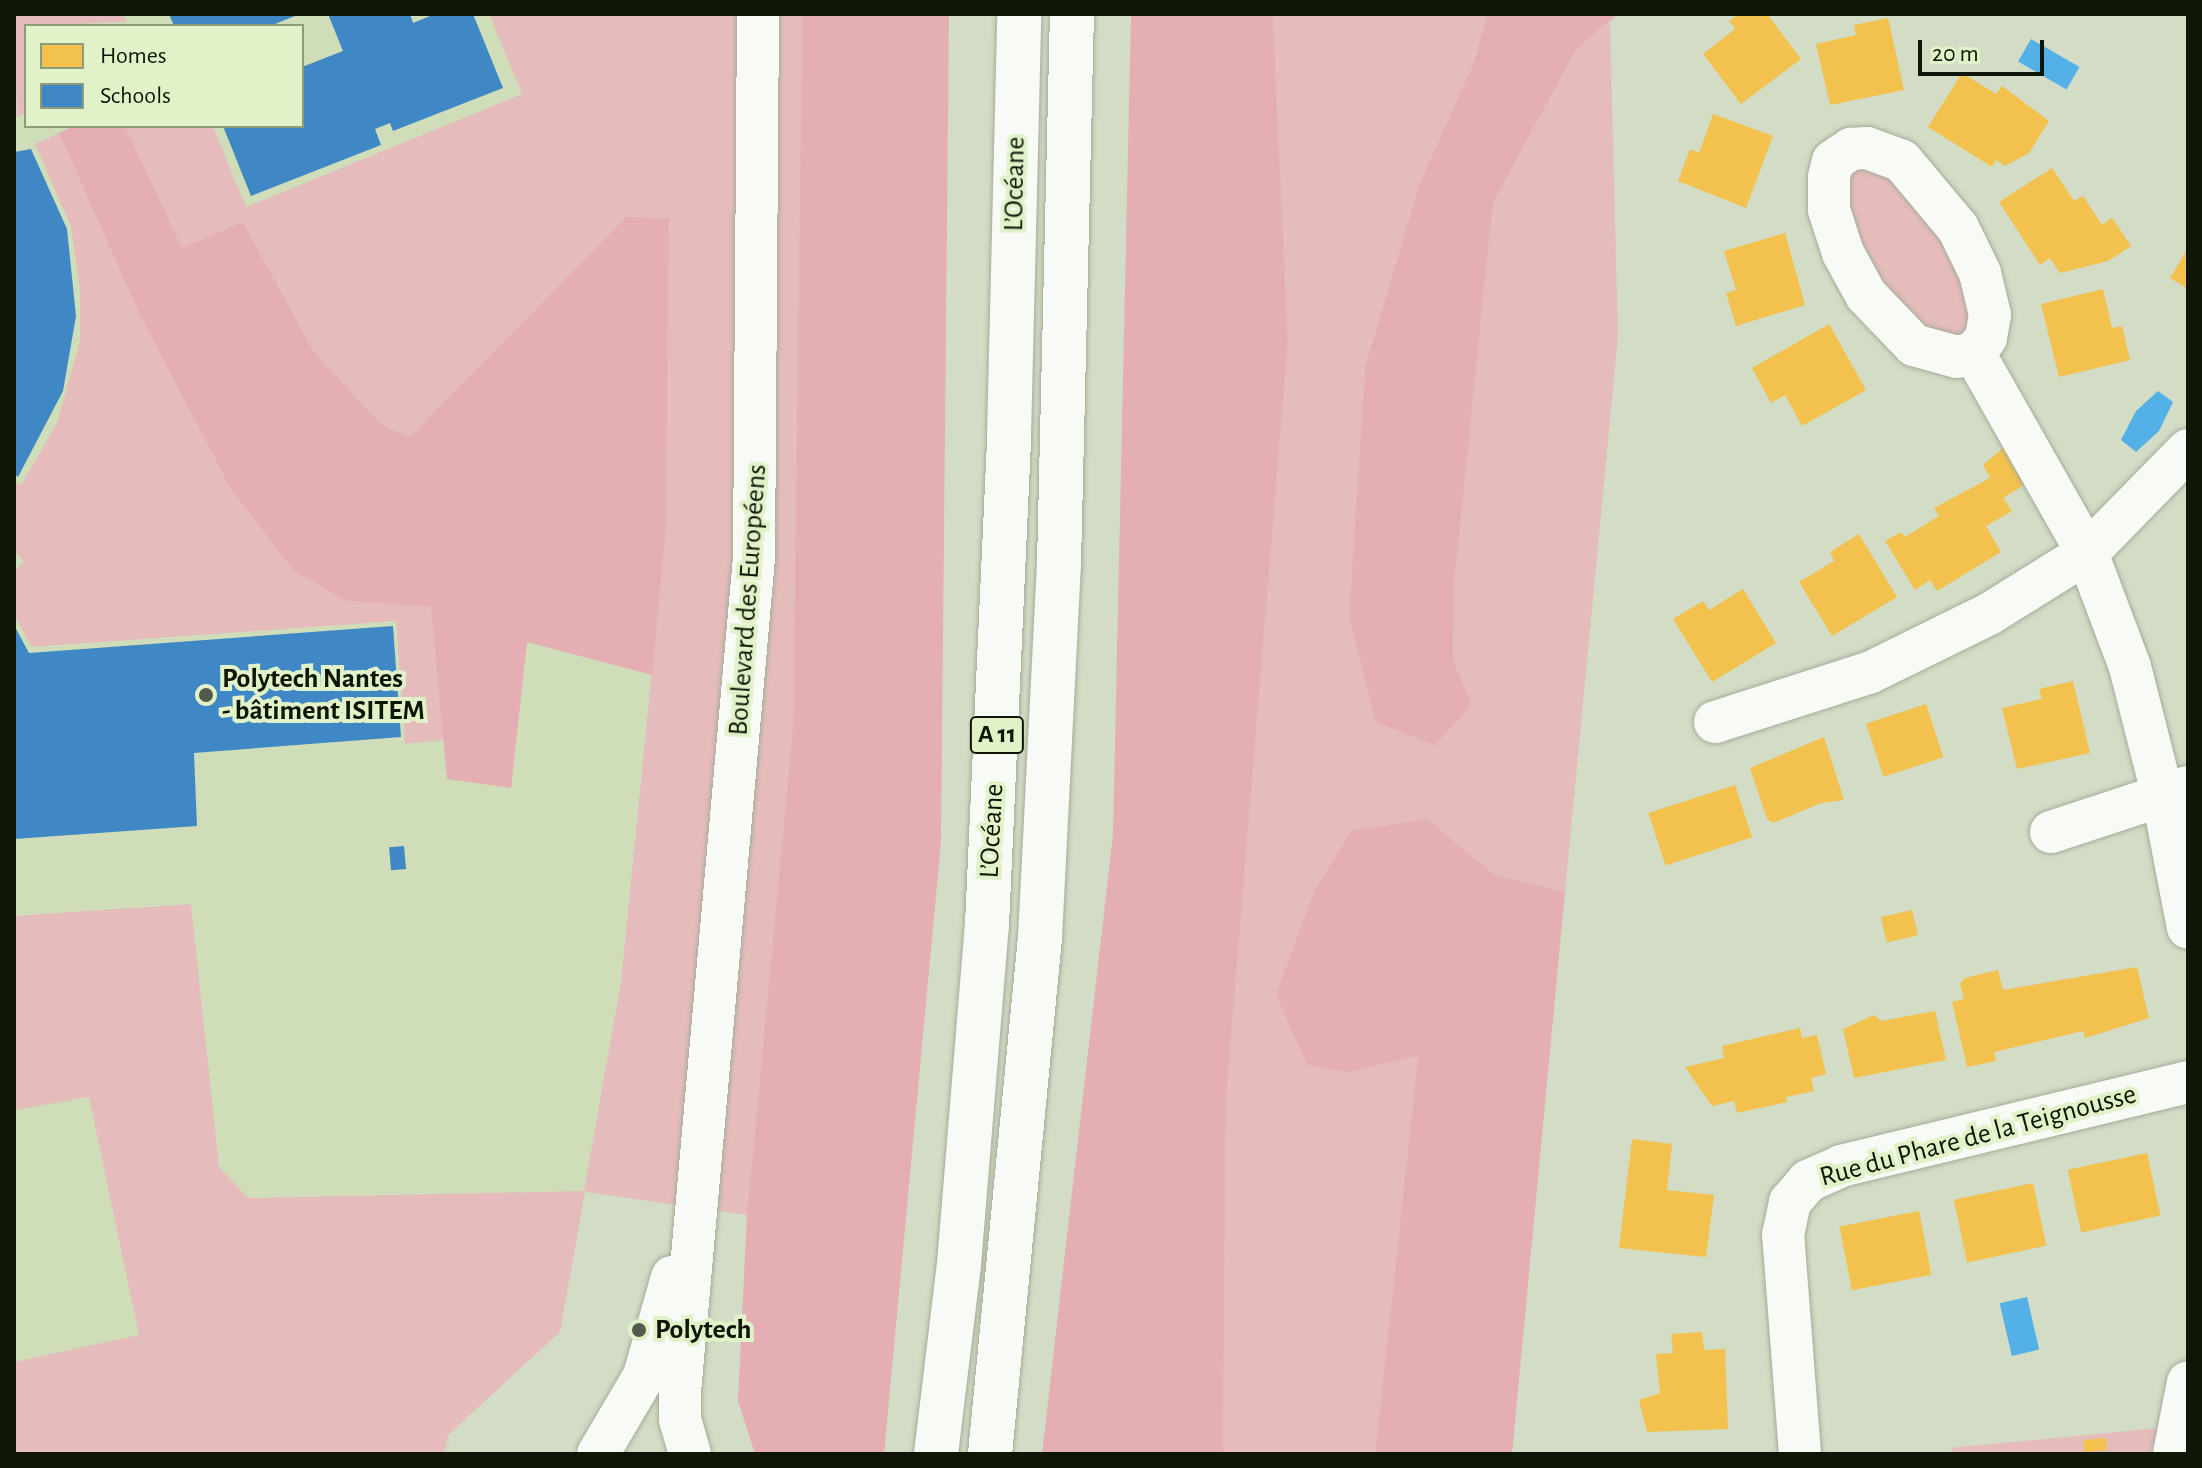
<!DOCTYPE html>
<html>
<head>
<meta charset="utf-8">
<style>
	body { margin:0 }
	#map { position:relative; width:2202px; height:1468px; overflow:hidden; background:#d3dcc5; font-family:"Alegreya Sans",sans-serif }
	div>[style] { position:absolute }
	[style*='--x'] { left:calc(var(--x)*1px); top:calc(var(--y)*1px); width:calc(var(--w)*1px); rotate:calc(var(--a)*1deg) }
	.built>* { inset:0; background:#cfdeb8 }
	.green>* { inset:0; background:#e5bcbb }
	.forest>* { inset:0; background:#e5aeb2 }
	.water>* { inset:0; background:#53b1e7; transform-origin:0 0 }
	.homes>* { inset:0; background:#f2c14e; transform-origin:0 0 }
	.schools>* { inset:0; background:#3f88c5; transform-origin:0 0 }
	.roads { filter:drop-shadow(0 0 2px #a5ac9a) drop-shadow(0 0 2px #a5ac9a) }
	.minor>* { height:42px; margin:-21px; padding:0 21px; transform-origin:21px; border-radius:21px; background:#f8faf6 }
	.highway>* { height:44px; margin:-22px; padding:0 22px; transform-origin:22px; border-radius:22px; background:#f8faf6 }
	.dots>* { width:22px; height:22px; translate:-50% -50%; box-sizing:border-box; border:4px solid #e1f2c9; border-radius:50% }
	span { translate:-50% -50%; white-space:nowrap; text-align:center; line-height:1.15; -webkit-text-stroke:8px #e1f2c9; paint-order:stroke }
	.shield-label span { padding:2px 6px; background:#e1f2c9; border:2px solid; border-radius:6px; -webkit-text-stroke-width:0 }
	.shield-label { font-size:26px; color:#101607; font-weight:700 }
	.street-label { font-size:28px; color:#101607 }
	.poi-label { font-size:28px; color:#101607; font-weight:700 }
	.left { translate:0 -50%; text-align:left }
	.frame { position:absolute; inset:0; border:16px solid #101607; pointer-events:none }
	.legend { position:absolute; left:24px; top:24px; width:280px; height:104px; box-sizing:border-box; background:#e1f2c9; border:2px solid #8d9a7b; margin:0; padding:10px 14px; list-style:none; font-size:24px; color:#101607 }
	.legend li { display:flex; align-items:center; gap:16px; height:40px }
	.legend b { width:40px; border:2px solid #8d9a7b }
	.scale { position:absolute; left:1918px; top:40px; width:126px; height:36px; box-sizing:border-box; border:4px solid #101607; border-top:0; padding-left:10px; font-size:24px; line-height:28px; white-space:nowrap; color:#101607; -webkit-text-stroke:6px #e1f2c9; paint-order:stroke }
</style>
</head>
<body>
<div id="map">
	<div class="built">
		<div style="clip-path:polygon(evenodd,14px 14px,670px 14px,666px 529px,621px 982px,560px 1332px,448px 1435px,452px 1454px,14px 1454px,14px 14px,26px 26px,302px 26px,302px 126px,26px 126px,26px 26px)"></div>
	</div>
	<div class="green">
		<div style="clip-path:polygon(14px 14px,123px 14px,127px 22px,26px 26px,26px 113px,17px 117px)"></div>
		<div style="clip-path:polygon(489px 14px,802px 14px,793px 725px,747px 1215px,585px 1192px,560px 1332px,448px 1435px,444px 1454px,14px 1454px,14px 1362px,139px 1335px,89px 1097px,14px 1110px,14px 916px,191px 904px,219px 1167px,248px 1198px,584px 1191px,621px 982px,666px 530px,669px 218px,624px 217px,410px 437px,382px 425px,314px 352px,243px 222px,182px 249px,125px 126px,213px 126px,246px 207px,522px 94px)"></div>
		<div style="clip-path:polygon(1273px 14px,1487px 14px,1474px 62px,1419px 185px,1365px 367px,1349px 615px,1472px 704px,1453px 660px,1454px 587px,1493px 203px,1576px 50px,1610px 22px,1618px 336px,1565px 892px,1495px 875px,1427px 819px,1352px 830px,1315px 889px,1276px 994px,1350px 1072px,1418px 1056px,1375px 1454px,1223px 1454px,1226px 1101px,1288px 342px)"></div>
		<div style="clip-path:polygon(59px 133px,138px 311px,347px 601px,431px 607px,444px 740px,405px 744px,396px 621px,32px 647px,14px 615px,14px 571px,24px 562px,14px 550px,14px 480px,21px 485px,57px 423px,80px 341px,80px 289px,71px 227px,35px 144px)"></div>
		<div style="clip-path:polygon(1852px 165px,1888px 170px,1959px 259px,1972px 335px,1940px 345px,1857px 255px,1844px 171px)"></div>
		<div style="clip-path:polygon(2159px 1428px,2149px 1454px,1956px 1454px,1950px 1448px)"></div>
	</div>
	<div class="forest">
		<div style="clip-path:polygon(802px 14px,949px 14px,941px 842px,884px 1454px,755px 1454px,738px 1401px,747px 1215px,793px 725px)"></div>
		<div style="clip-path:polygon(1131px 14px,1273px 14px,1288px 342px,1226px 1101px,1223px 1454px,1042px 1454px,1113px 834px)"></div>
		<div style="clip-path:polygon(1487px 14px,1618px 14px,1576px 50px,1493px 203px,1454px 587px,1453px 660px,1472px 704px,1435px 745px,1376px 722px,1349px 615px,1365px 367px,1419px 185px,1474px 62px)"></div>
		<div style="clip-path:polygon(74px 126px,125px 126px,182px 248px,243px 222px,314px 352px,382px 425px,410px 437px,625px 217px,669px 218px,666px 529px,652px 675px,527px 642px,511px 788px,447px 779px,431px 607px,347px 601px,294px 571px,231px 489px,138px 311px,59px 133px)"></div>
		<div style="clip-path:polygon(1427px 819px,1495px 875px,1565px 892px,1512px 1454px,1375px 1454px,1418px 1056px,1350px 1072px,1307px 1065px,1276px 994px,1315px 889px,1352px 830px)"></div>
	</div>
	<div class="water">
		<div style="left:2031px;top:39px;width:56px;height:26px;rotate:30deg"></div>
		<div style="clip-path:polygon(2158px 391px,2173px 402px,2159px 431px,2136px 452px,2121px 440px,2136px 411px)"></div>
		<div style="left:2027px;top:1297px;width:54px;height:28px;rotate:77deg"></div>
	</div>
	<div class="homes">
		<div style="clip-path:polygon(1739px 14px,1767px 14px,1801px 59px,1741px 104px,1703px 54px,1735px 29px,1729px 21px)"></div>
		<div style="clip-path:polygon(1888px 18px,1904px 90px,1830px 105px,1816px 44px,1856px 35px,1854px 25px)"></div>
		<div style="clip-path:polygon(1962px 73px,1996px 94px,2002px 86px,2049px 121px,2029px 153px,2005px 166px,1996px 160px,1992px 167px,1928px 127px)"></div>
		<div style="clip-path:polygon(1713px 114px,1773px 136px,1746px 208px,1678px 181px,1690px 149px,1699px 153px)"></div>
		<div style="clip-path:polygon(2052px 168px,2074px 201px,2083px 196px,2102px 225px,2112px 218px,2131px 246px,2108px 261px,2060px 273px,2050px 258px,2040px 265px,1999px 202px)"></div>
		<div style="clip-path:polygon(1785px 233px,1805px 305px,1736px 326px,1726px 293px,1736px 290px,1724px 251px)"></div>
		<div style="clip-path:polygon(2188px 248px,2188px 289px,2170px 278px)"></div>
		<div style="clip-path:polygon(2103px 289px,2112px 328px,2122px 326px,2130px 360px,2059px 377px,2041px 304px)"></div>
		<div style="clip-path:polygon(1829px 324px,1866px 390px,1802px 426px,1785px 395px,1771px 403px,1752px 368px)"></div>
		<div style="clip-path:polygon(2003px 448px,2024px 485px,2003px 498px,2012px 511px,1986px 526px,2001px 552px,1937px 591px,1930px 580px,1915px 590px,1885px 541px,1901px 532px,1905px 537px,1939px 516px,1934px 508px,1990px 478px,1983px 465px)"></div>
		<div style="clip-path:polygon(1859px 534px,1897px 597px,1832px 636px,1799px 582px,1834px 561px,1830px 552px)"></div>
		<div style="clip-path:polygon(1743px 589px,1776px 643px,1712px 682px,1673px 619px,1703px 601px,1709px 610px)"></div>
		<div style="clip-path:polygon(2073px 681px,2090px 753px,2017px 769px,2002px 708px,2042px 699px,2039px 689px)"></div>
		<div style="left:1926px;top:704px;width:56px;height:63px;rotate:72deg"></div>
		<div style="clip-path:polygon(1824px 737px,1844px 800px,1821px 803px,1773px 823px,1767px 819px,1750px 768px)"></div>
		<div style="left:1735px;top:785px;width:55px;height:91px;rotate:72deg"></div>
		<div style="left:1912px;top:910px;width:26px;height:32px;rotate:77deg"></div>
		<div style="clip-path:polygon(2137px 967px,2149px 1018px,2085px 1038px,2083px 1031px,1994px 1052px,1996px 1061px,1967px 1067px,1952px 1002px,1964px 999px,1960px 984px,1965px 978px,1998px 970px,2003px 990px)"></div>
		<div style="clip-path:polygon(1935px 1011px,1946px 1060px,1854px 1078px,1843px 1029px,1874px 1015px,1881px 1021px)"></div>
		<div style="clip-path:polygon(1800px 1028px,1802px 1038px,1817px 1035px,1826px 1074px,1811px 1078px,1814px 1091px,1786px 1097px,1787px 1102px,1737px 1113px,1734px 1101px,1712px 1106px,1685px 1067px,1724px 1058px,1722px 1046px)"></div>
		<div style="clip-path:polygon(1632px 1139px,1672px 1144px,1667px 1190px,1714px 1195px,1706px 1257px,1619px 1248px)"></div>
		<div style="left:2147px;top:1153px;width:64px;height:81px;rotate:78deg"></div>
		<div style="left:2033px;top:1183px;width:64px;height:81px;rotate:78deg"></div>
		<div style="left:1919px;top:1211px;width:65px;height:81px;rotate:79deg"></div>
		<div style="clip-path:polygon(1702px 1332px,1704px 1350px,1725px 1349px,1728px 1429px,1647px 1432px,1639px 1400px,1660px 1393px,1656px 1354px,1673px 1353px,1671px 1334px)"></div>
		<div style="left:2106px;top:1438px;width:12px;height:23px;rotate:85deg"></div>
	</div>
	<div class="schools">
		<div style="clip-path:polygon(169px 14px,300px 14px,270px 26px,174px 26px)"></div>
		<div style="clip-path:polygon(328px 14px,410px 14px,413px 23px,435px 14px,473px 14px,503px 88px,393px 131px,390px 123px,375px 129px,381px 145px,251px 196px,223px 126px,302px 126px,302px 67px,343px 51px)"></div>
		<div style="clip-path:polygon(31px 149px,67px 229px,76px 316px,63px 391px,18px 477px,14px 474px,14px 152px)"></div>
		<div style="clip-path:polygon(14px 625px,29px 653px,393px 626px,401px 737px,194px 753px,197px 826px,14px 839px)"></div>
		<div style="left:404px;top:846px;width:23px;height:15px;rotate:85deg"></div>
	</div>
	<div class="roads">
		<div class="minor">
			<div style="--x:1867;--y:148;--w:37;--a:20"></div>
			<div style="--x:1902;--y:161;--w:87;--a:50.1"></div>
			<div style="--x:1958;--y:228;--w:50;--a:63.9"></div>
			<div style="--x:1980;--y:273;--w:43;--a:76.6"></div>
			<div style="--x:1990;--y:315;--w:23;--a:100"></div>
			<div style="--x:1986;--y:338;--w:19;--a:129"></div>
			<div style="--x:1974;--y:353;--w:17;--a:167"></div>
			<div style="--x:1957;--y:357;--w:45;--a:-164.4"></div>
			<div style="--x:1914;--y:345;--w:69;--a:-133.8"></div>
			<div style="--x:1866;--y:295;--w:48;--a:-118.7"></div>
			<div style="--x:1843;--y:253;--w:45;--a:-108"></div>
			<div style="--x:1829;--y:210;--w:33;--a:-90"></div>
			<div style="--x:1829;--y:177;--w:16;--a:-76"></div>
			<div style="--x:1833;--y:161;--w:22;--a:-34"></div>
			<div style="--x:1851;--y:149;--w:16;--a:-4"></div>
			<div style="--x:1974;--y:353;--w:230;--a:60.5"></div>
			<div style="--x:2087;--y:553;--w:122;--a:69.3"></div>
			<div style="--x:2130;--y:667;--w:130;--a:75.7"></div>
			<div style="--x:2162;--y:793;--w:137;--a:79.1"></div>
			<div style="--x:1715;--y:722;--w:162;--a:-17.7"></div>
			<div style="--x:1869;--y:673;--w:134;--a:-26.2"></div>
			<div style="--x:1989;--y:614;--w:115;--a:-31.9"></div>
			<div style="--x:2087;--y:553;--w:144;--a:-45.6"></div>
			<div style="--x:2051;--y:832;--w:144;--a:-18.2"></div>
			<div style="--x:598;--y:1454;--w:91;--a:-59.5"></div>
			<div style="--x:644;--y:1376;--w:103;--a:-74.2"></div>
			<div style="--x:690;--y:1454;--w:35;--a:-106"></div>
			<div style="--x:680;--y:1420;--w:28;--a:-90"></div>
			<div style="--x:680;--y:1392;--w:837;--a:-84.93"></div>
			<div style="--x:754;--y:558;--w:544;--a:-89.58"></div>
			<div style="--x:1800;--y:1454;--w:220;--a:-94.4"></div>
			<div style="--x:1783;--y:1235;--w:34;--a:-78"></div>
			<div style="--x:1790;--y:1202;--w:28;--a:-49"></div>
			<div style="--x:1808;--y:1181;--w:36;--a:-24"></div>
			<div style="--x:1841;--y:1166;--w:357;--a:-13.6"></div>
			<div style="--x:2174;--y:1454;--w:73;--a:-79"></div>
		</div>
		<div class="highway">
			<div style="--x:936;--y:1454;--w:191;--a:-83.1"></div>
			<div style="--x:959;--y:1264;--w:340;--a:-85.3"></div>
			<div style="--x:987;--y:925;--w:489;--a:-87.4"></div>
			<div style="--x:1009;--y:436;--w:422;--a:-88.6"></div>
			<div style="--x:990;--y:1454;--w:518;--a:-84.47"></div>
			<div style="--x:1040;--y:938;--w:374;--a:-87.1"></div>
			<div style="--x:1059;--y:564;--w:550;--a:-88.65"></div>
		</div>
	</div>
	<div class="dots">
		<div style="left:206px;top:695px;background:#545b4a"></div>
		<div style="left:639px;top:1330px;background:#545b4a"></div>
	</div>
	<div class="shield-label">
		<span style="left:997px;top:735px">A 11</span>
	</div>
	<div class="street-label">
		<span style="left:1015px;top:184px;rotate:-89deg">L’Océane</span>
		<span style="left:748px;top:600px;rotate:-86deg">Boulevard des Européens</span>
		<span style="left:992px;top:831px;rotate:-87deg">L’Océane</span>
		<span style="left:1978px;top:1136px;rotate:-15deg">Rue du Phare de la Teignousse</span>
	</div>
	<div class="poi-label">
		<span class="left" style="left:222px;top:695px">Polytech Nantes<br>- bâtiment ISITEM</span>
		<span class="left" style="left:655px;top:1330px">Polytech</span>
	</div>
	<div class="frame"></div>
	<ul class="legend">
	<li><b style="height:22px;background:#f2c14e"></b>Homes</li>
	<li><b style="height:22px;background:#3f88c5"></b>Schools</li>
	</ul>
	<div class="scale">20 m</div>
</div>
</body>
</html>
